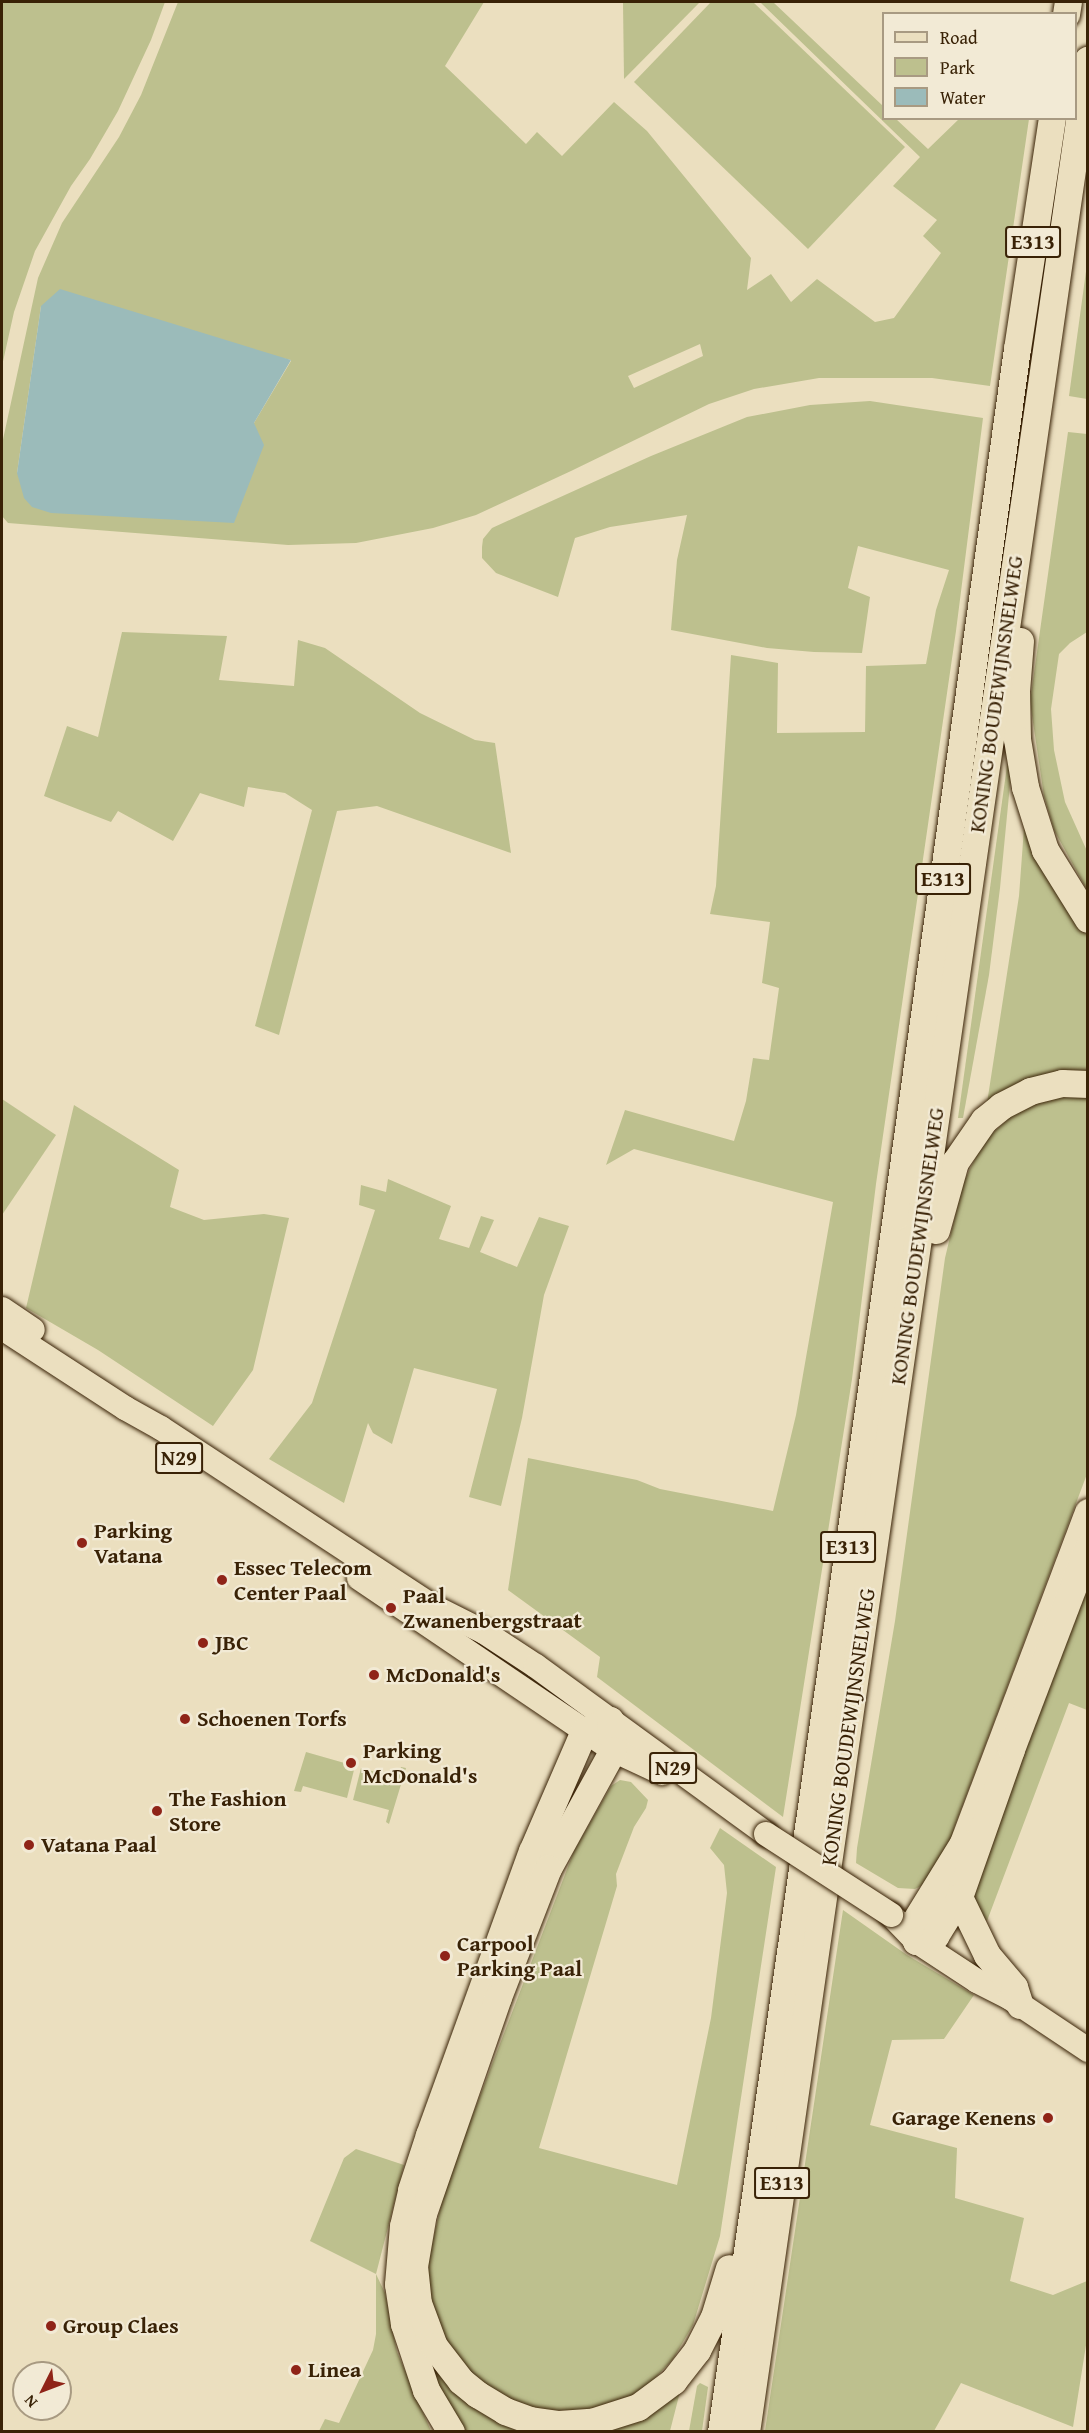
<!DOCTYPE html>
<html>
<head>
<meta charset="utf-8">
<style>
	body { margin:0 }
	#map { position:relative; width:1089px; height:2433px; overflow:hidden; background:#ebdfbf; font-family:"Gentium Book Plus",serif }
	div>[style] { position:absolute }
	[style*='--x'] { left:calc(var(--x)*1px); top:calc(var(--y)*1px); width:calc(var(--w)*1px); rotate:calc(var(--a)*1deg) }
	.green>* { inset:0; background:#bdc08e }
	.water>* { inset:0; background:#9bbbba }
	.roads { filter:drop-shadow(0 0 2px #392206) drop-shadow(0 0 2px #392206) }
	.primary>* { height:24px; margin:-12px; padding:0 12px; transform-origin:12px; border-radius:12px; background:#ebdfbf }
	.motorway>* { height:27px; margin:-13.5px; padding:0 13.5px; transform-origin:13.5px; border-radius:13.5px; background:#ebdfbf }
	.bridges { filter:drop-shadow(0 0 2px #392206) drop-shadow(0 0 2px #392206) }
	.primary-bridge>* { height:24px; margin:-12px; padding:0 12px; transform-origin:12px; border-radius:12px; background:#ebdfbf }
	.dots>* { width:16px; height:16px; translate:-50% -50%; box-sizing:border-box; border:3px solid #f2ead5; border-radius:50% }
	span { translate:-50% -50%; white-space:nowrap; text-align:center; line-height:1.15; -webkit-text-stroke:4.5px #f2ead5; paint-order:stroke }
	.shield-label span { padding:2px 4px; background:#f2ead5; border:2px solid; border-radius:4px; -webkit-text-stroke-width:0 }
	.shield-label { font-size:21px; color:#392206; font-weight:700 }
	.street-label { font-size:22px; color:#392206 }
	.poi-label { font-size:22px; color:#392206; font-weight:700 }
	.left { translate:0 -50%; text-align:left }
	.right { translate:-100% -50%; text-align:right }
	.frame { position:absolute; inset:0; border:3px solid #392206; pointer-events:none }
	.legend { position:absolute; left:882px; top:12px; width:195px; height:108px; box-sizing:border-box; background:#f2ead5; border:2px solid #a89a82; margin:0; padding:8px 10px; list-style:none; font-size:18px; color:#392206 }
	.legend li { display:flex; align-items:center; gap:12px; height:30px }
	.legend b { width:30px; border:2px solid #a89a82 }
	.north { position:absolute; left:12px; top:2361px; width:60px; height:60px; box-sizing:border-box; background:#f2ead5; border:2px solid #a89a82; border-radius:50%; rotate:228deg; font-size:16px; font-weight:700; line-height:24px; text-align:center; color:#392206 }
	.north::after { content:''; display:block; margin:auto; width:21px; height:27px; background:#8f2418; clip-path:polygon(50% 0,100% 100%,50% 72%,0 100%) }
</style>
</head>
<body>
<div id="map">
	<div class="green">
		<div style="clip-path:polygon(2px 2px,165px 2px,151px 40px,118px 111px,90px 159px,71px 186px,35px 251px,14px 312px,2px 366px)"></div>
		<div style="clip-path:polygon(evenodd,178px 2px,484px 2px,445px 66px,526px 144px,537px 132px,562px 156px,614px 102px,647px 131px,751px 258px,747px 290px,771px 274px,791px 302px,817px 279px,875px 322px,894px 318px,941px 253px,923px 236px,937px 220px,893px 186px,920px 157px,760px 2px,773px 2px,883px 106px,884px 118px,896px 119px,928px 149px,959px 119px,1029px 119px,990px 386px,932px 378px,819px 378px,754px 389px,709px 404px,571px 471px,476px 515px,433px 528px,356px 543px,288px 545px,8px 523px,2px 516px,2px 444px,38px 278px,62px 223px,119px 137px,141px 95px,178px 2px,41px 306px,291px 360px,291px 361px,254px 423px,17px 473px,41px 306px,178px 2px,700px 344px,703px 356px,634px 388px,628px 376px,700px 344px)"></div>
		<div style="clip-path:polygon(623px 2px,700px 2px,624px 79px)"></div>
		<div style="clip-path:polygon(711px 2px,753px 2px,905px 147px,808px 249px,634px 82px)"></div>
		<div style="clip-path:polygon(1087px 264px,1087px 399px,1069px 396px)"></div>
		<div style="clip-path:polygon(870px 401px,983px 418px,956px 631px,876px 1184px,852px 1379px,783px 1817px,597px 1677px,600px 1657px,508px 1590px,528px 1458px,637px 1480px,660px 1489px,773px 1511px,796px 1415px,833px 1202px,634px 1149px,606px 1165px,625px 1110px,734px 1141px,746px 1101px,753px 1058px,769px 1060px,779px 988px,762px 983px,770px 922px,710px 914px,716px 886px,731px 655px,778px 663px,777px 733px,865px 732px,866px 666px,926px 664px,936px 610px,949px 570px,858px 546px,848px 588px,870px 597px,862px 653px,814px 652px,767px 648px,671px 630px,677px 560px,687px 515px,610px 527px,575px 538px,558px 597px,496px 573px,482px 558px,482px 547px,483px 539px,492px 528px,651px 456px,747px 417px,810px 405px)"></div>
		<div style="clip-path:polygon(1068px 432px,1087px 434px,1087px 632px,1070px 643px,1059px 654px,1051px 709px,1054px 750px,1065px 802px,1087px 851px,1087px 890px,1054px 830px,1044px 796px,1030px 702px)"></div>
		<div style="clip-path:polygon(122px 632px,227px 636px,219px 680px,294px 686px,298px 640px,325px 648px,420px 713px,475px 740px,495px 743px,511px 853px,377px 806px,337px 811px,279px 1035px,255px 1026px,312px 810px,285px 793px,248px 787px,244px 807px,200px 793px,173px 841px,118px 811px,111px 822px,44px 796px,67px 726px,98px 737px)"></div>
		<div style="clip-path:polygon(1010px 763px,1012px 764px,1000px 888px,989px 975px,963px 1118px,958px 1118px,1007px 766px)"></div>
		<div style="clip-path:polygon(1024px 828px,1029px 831px,1066px 905px,1087px 935px,1087px 1071px,987px 1103px,1019px 896px)"></div>
		<div style="clip-path:polygon(1064px 1094px,1087px 1095px,1087px 1474px,954px 1828px,955px 1836px,927px 1883px,915px 1889px,898px 1888px,856px 1863px,857px 1848px,895px 1621px,945px 1258px,963px 1183px,984px 1141px,1017px 1111px,1038px 1100px)"></div>
		<div style="clip-path:polygon(2px 1099px,56px 1135px,2px 1215px)"></div>
		<div style="clip-path:polygon(74px 1105px,179px 1170px,170px 1207px,204px 1220px,264px 1214px,289px 1218px,253px 1370px,213px 1426px,98px 1350px,26px 1308px)"></div>
		<div style="clip-path:polygon(388px 1179px,451px 1206px,439px 1239px,469px 1248px,481px 1216px,494px 1220px,480px 1252px,517px 1267px,539px 1217px,569px 1226px,544px 1295px,522px 1418px,501px 1506px,469px 1497px,497px 1389px,414px 1368px,392px 1444px,373px 1433px,368px 1423px,344px 1503px,269px 1459px,312px 1403px,375px 1210px,359px 1205px,361px 1185px,386px 1192px)"></div>
		<div style="clip-path:polygon(1087px 1581px,1087px 1710px,1069px 1703px,987px 1921px,978px 1915px,971px 1902px,975px 1880px)"></div>
		<div style="clip-path:polygon(306px 1752px,355px 1766px,347px 1798px,303px 1786px,301px 1792px,294px 1791px)"></div>
		<div style="clip-path:polygon(401px 1767px,406px 1768px,389px 1824px,386px 1822px,389px 1810px,353px 1800px,361px 1768px,398px 1778px)"></div>
		<div style="clip-path:polygon(620px 1780px,631px 1782px,648px 1800px,646px 1808px,634px 1827px,616px 1874px,617px 1886px,539px 2148px,677px 2185px,711px 2018px,727px 1893px,724px 1865px,710px 1848px,720px 1828px,776px 1867px,720px 2236px,693px 2325px,673px 2359px,641px 2393px,598px 2410px,537px 2411px,488px 2391px,451px 2350px,437px 2326px,430px 2295px,427px 2267px,445px 2187px,574px 1851px,611px 1786px)"></div>
		<div style="clip-path:polygon(843px 1910px,907px 1955px,974px 1995px,944px 2039px,892px 2040px,870px 2125px,957px 2148px,955px 2198px,1024px 2218px,1010px 2281px,1053px 2295px,1087px 2281px,1087px 2339px,1073px 2427px,961px 2383px,934px 2431px,765px 2431px)"></div>
		<div style="clip-path:polygon(356px 2149px,404px 2165px,376px 2274px,385px 2293px,397px 2352px,431px 2431px,319px 2431px,325px 2419px,339px 2423px,373px 2350px,376px 2334px,376px 2274px,310px 2241px,344px 2158px)"></div>
		<div style="clip-path:polygon(421px 2336px,534px 2427px,681px 2388px,670px 2431px,460px 2431px,446px 2406px)"></div>
		<div style="clip-path:polygon(700px 2383px,708px 2387px,702px 2431px,689px 2431px,697px 2386px)"></div>
	</div>
	<div class="water">
		<div style="clip-path:polygon(60px 289px,291px 360px,254px 423px,264px 445px,234px 523px,51px 513px,32px 507px,24px 498px,17px 473px,41px 306px)"></div>
	</div>
	<div class="roads">
		<div class="primary">
			<div style="--x:2;--y:1309;--w:37;--a:34"></div>
			<div style="--x:2;--y:1328;--w:147;--a:33"></div>
			<div style="--x:125;--y:1408;--w:41;--a:29.1"></div>
			<div style="--x:161;--y:1428;--w:322;--a:33.3"></div>
			<div style="--x:430;--y:1605;--w:60;--a:26.6"></div>
			<div style="--x:484;--y:1632;--w:62;--a:33.2"></div>
			<div style="--x:536;--y:1666;--w:285;--a:36.1"></div>
			<div style="--x:359;--y:1578;--w:307;--a:34.1"></div>
			<div style="--x:613;--y:1750;--w:54;--a:25.1"></div>
			<div style="--x:891;--y:1915;--w:36;--a:46"></div>
			<div style="--x:916;--y:1941;--w:73;--a:33.3"></div>
			<div style="--x:977;--y:1981;--w:37;--a:27"></div>
			<div style="--x:1010;--y:1998;--w:94;--a:33.7"></div>
		</div>
		<div class="motorway">
			<div style="--x:1066;--y:14;--w:12;--a:-81"></div>
			<div style="--x:1020;--y:641;--w:50;--a:94.6"></div>
			<div style="--x:1016;--y:691;--w:48;--a:88.8"></div>
			<div style="--x:1017;--y:739;--w:49;--a:80.5"></div>
			<div style="--x:1025;--y:787;--w:66;--a:72.4"></div>
			<div style="--x:1045;--y:850;--w:81;--a:58.1"></div>
			<div style="--x:936;--y:1230;--w:71;--a:-74.4"></div>
			<div style="--x:955;--y:1162;--w:51;--a:-55.4"></div>
			<div style="--x:984;--y:1120;--w:22;--a:-39"></div>
			<div style="--x:1001;--y:1106;--w:33;--a:-27"></div>
			<div style="--x:1030;--y:1091;--w:33;--a:-14"></div>
			<div style="--x:1062;--y:1083;--w:26;--a:2"></div>
			<div style="--x:1088;--y:1512;--w:354;--a:110.7"></div>
			<div style="--x:963;--y:1843;--w:92;--a:121.6"></div>
			<div style="--x:915;--y:1921;--w:20;--a:87"></div>
			<div style="--x:916;--y:1941;--w:20;--a:-15"></div>
			<div style="--x:935;--y:1936;--w:46;--a:-58.4"></div>
			<div style="--x:959;--y:1897;--w:157;--a:-70.6"></div>
			<div style="--x:1011;--y:1749;--w:216;--a:-69.1"></div>
			<div style="--x:959;--y:1897;--w:64;--a:64.2"></div>
			<div style="--x:987;--y:1955;--w:42;--a:49.8"></div>
			<div style="--x:1014;--y:1987;--w:19;--a:72"></div>
			<div style="--x:451;--y:2432;--w:49;--a:-120.8"></div>
			<div style="--x:426;--y:2390;--w:70;--a:-108.4"></div>
			<div style="--x:404;--y:2324;--w:40;--a:-98.5"></div>
			<div style="--x:398;--y:2284;--w:58;--a:-85.1"></div>
			<div style="--x:403;--y:2226;--w:37;--a:-77"></div>
			<div style="--x:411;--y:2190;--w:58;--a:-71.9"></div>
			<div style="--x:429;--y:2135;--w:302;--a:-70.1"></div>
			<div style="--x:532;--y:1851;--w:131;--a:-66.6"></div>
			<div style="--x:584;--y:1731;--w:28;--a:-23"></div>
			<div style="--x:610;--y:1720;--w:30;--a:84"></div>
			<div style="--x:613;--y:1750;--w:135;--a:118.8"></div>
			<div style="--x:548;--y:1868;--w:138;--a:111.2"></div>
			<div style="--x:498;--y:1997;--w:229;--a:109.1"></div>
			<div style="--x:423;--y:2213;--w:54;--a:99.6"></div>
			<div style="--x:414;--y:2266;--w:37;--a:84"></div>
			<div style="--x:418;--y:2303;--w:46;--a:69.6"></div>
			<div style="--x:434;--y:2346;--w:44;--a:52.4"></div>
			<div style="--x:461;--y:2381;--w:21;--a:39"></div>
			<div style="--x:477;--y:2394;--w:33;--a:31"></div>
			<div style="--x:505;--y:2411;--w:27;--a:20"></div>
			<div style="--x:530;--y:2420;--w:29;--a:8"></div>
			<div style="--x:559;--y:2424;--w:32;--a:-4"></div>
			<div style="--x:591;--y:2422;--w:49;--a:-17.7"></div>
			<div style="--x:638;--y:2407;--w:44;--a:-36.6"></div>
			<div style="--x:673;--y:2381;--w:39;--a:-52"></div>
			<div style="--x:697;--y:2350;--w:37;--a:-63"></div>
			<div style="--x:714;--y:2317;--w:51;--a:-73"></div>
			<div style="--x:721;--y:2432;--w:1229;--a:-81.81"></div>
			<div style="--x:896;--y:1216;--w:875;--a:-82.06"></div>
			<div style="--x:1017;--y:349;--w:234;--a:-81.4"></div>
			<div style="--x:746;--y:2432;--w:2397;--a:-81.8"></div>
		</div>
	</div>
	<div class="bridges">
		<div class="primary-bridge">
			<div style="--x:766;--y:1834;--w:149;--a:32.9"></div>
		</div>
	</div>
	<div class="dots">
		<div style="left:82px;top:1543px;background:#8f2418"></div>
		<div style="left:222px;top:1580px;background:#8f2418"></div>
		<div style="left:391px;top:1608px;background:#8f2418"></div>
		<div style="left:203px;top:1643px;background:#8f2418"></div>
		<div style="left:374px;top:1675px;background:#8f2418"></div>
		<div style="left:185px;top:1719px;background:#8f2418"></div>
		<div style="left:351px;top:1763px;background:#8f2418"></div>
		<div style="left:157px;top:1811px;background:#8f2418"></div>
		<div style="left:29px;top:1845px;background:#8f2418"></div>
		<div style="left:445px;top:1956px;background:#8f2418"></div>
		<div style="left:1048px;top:2118px;background:#8f2418"></div>
		<div style="left:51px;top:2326px;background:#8f2418"></div>
		<div style="left:296px;top:2370px;background:#8f2418"></div>
	</div>
	<div class="shield-label">
		<span style="left:1033px;top:242px">E313</span>
		<span style="left:943px;top:879px">E313</span>
		<span style="left:179px;top:1458px">N29</span>
		<span style="left:848px;top:1547px">E313</span>
		<span style="left:673px;top:1768px">N29</span>
		<span style="left:782px;top:2183px">E313</span>
	</div>
	<div class="street-label">
		<span style="left:996px;top:694px;rotate:-82deg">KONING BOUDEWIJNSNELWEG</span>
		<span style="left:917px;top:1246px;rotate:-82deg">KONING BOUDEWIJNSNELWEG</span>
		<span style="left:848px;top:1727px;rotate:-82deg">KONING BOUDEWIJNSNELWEG</span>
	</div>
	<div class="poi-label">
		<span class="left" style="left:94px;top:1543px">Parking<br>Vatana</span>
		<span class="left" style="left:234px;top:1580px">Essec Telecom<br>Center Paal</span>
		<span class="left" style="left:403px;top:1608px">Paal<br>Zwanenbergstraat</span>
		<span class="left" style="left:215px;top:1643px">JBC</span>
		<span class="left" style="left:386px;top:1675px">McDonald's</span>
		<span class="left" style="left:197px;top:1719px">Schoenen Torfs</span>
		<span class="left" style="left:363px;top:1763px">Parking<br>McDonald's</span>
		<span class="left" style="left:169px;top:1811px">The Fashion<br>Store</span>
		<span class="left" style="left:41px;top:1845px">Vatana Paal</span>
		<span class="left" style="left:457px;top:1956px">Carpool<br>Parking Paal</span>
		<span class="right" style="left:1036px;top:2118px">Garage Kenens</span>
		<span class="left" style="left:63px;top:2326px">Group Claes</span>
		<span class="left" style="left:308px;top:2370px">Linea</span>
	</div>
	<div class="frame"></div>
	<ul class="legend">
	<li><b style="height:8px;background:#ebdfbf"></b>Road</li>
	<li><b style="height:16px;background:#bdc08e"></b>Park</li>
	<li><b style="height:16px;background:#9bbbba"></b>Water</li>
	</ul>
	<div class="north">N</div>
</div>
</body>
</html>
